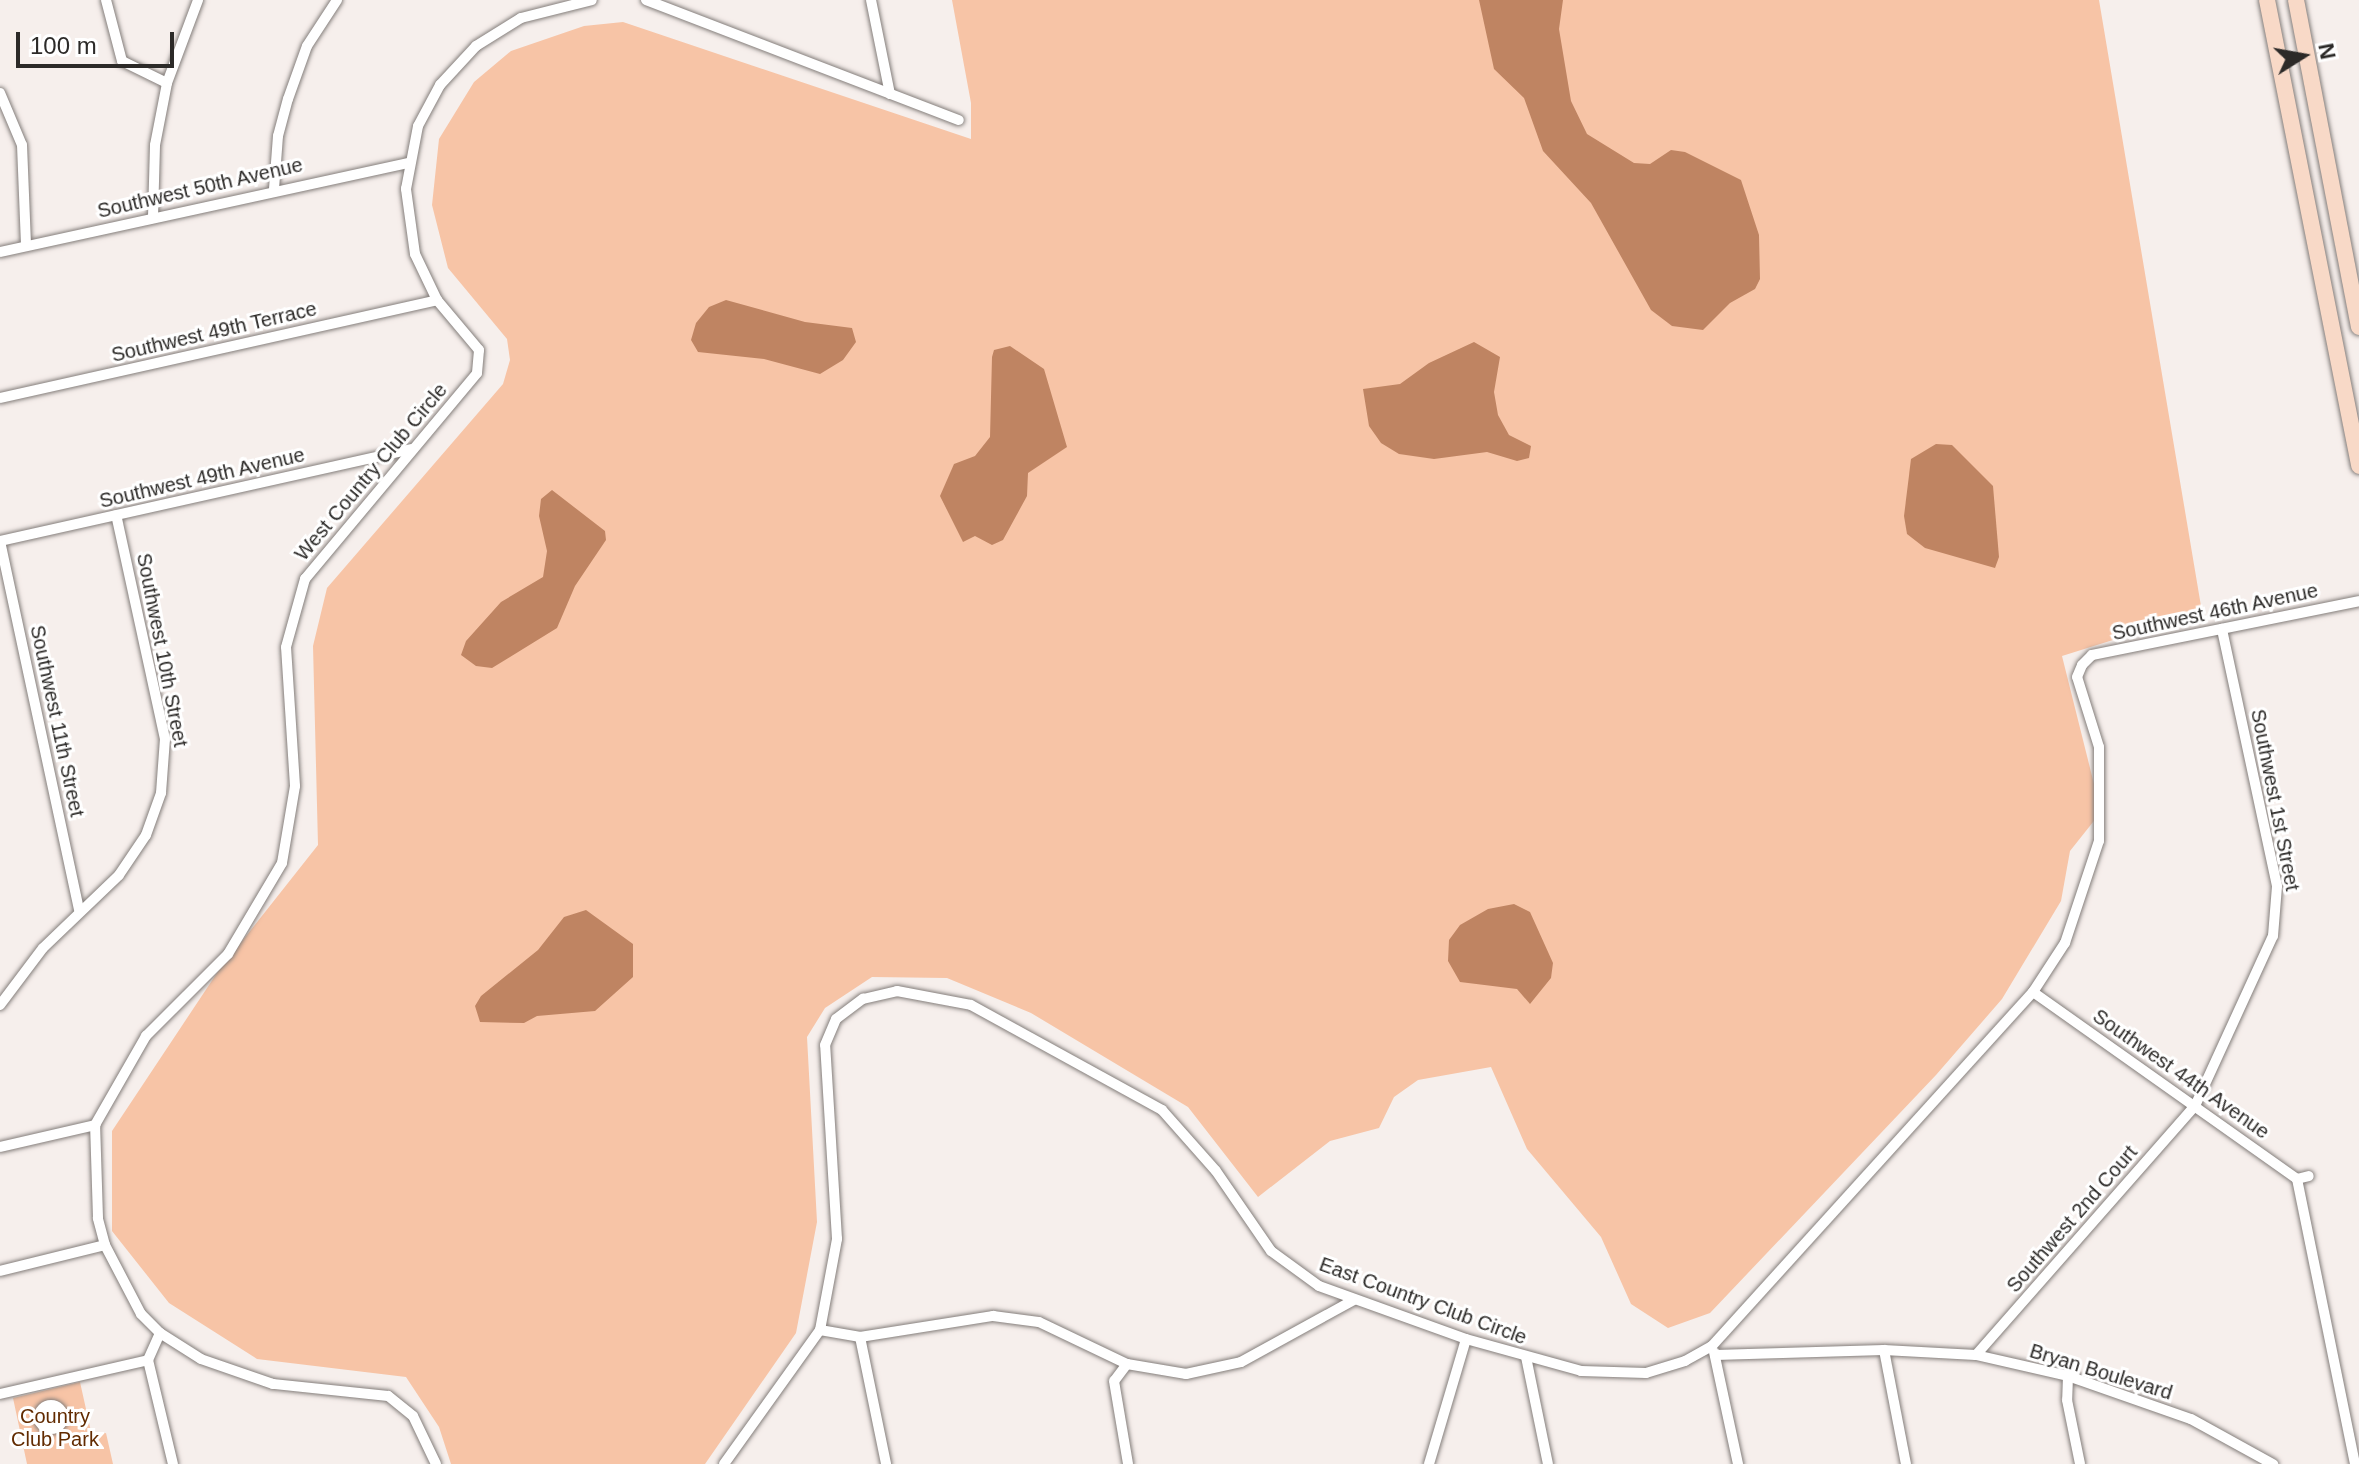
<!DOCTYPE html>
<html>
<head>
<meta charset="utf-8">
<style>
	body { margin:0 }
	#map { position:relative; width:2359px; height:1464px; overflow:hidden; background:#f6efec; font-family:Arial,sans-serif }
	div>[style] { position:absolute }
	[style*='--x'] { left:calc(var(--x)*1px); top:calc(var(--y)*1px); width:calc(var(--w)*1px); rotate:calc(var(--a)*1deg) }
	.green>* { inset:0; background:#f7c4a6 }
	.water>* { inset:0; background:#bf8462 }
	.roads { filter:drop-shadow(0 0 2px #847e7b) drop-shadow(0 0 2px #847e7b) }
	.minor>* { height:10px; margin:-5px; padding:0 5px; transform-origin:5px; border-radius:5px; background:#fff }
	.minor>.ring { margin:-5px; padding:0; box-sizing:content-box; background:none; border:10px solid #fff; border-radius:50% }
	.primary>* { height:16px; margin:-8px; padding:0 8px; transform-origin:8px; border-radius:8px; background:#f8d9c7 }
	span { translate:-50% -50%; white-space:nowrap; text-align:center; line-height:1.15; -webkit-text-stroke:6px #fff; paint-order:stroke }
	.street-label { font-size:20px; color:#2c2a28 }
	.park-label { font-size:20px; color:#622b01 }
	.north { position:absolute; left:2263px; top:16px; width:80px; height:80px; -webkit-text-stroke:6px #fff; paint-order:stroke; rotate:79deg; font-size:22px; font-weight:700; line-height:32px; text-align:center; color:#2c2a28 }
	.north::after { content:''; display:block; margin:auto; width:28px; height:36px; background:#2c2a28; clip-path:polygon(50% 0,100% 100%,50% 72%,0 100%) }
	.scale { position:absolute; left:16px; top:32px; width:158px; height:36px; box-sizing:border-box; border:4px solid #2c2a28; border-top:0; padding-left:10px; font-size:24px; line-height:28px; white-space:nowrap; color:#2c2a28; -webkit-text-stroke:6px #fff; paint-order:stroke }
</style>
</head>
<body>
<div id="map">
	<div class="green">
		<div style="clip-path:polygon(952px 0,2099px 0,2202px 612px,2062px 656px,2101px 812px,2070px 851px,2061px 901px,2002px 999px,1936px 1075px,1710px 1313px,1668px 1328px,1631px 1304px,1601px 1237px,1527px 1149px,1491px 1067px,1418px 1080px,1394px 1097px,1379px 1128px,1330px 1141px,1258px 1197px,1188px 1107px,1031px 1013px,947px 978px,872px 977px,825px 1008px,807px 1037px,817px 1222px,796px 1333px,705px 1464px,451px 1464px,439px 1427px,406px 1377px,257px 1359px,169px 1303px,112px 1231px,112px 1131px,217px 973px,318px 845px,313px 646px,327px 588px,503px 384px,510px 360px,507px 339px,448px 268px,432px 205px,439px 139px,474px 82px,511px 51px,584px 26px,623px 22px,971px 139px,971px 103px)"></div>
		<div style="clip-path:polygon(80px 1382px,92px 1436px,106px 1433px,113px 1464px,27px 1464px,13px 1398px)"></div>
	</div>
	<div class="water">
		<div style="clip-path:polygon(1479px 0,1563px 0,1559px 29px,1571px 101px,1587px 134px,1634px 163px,1650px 164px,1671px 150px,1685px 152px,1741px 180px,1759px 235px,1760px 279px,1755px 289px,1730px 303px,1703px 330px,1672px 326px,1651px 310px,1591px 203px,1543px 151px,1524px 98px,1494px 69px)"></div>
		<div style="clip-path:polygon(726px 300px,805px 322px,852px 328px,856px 342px,843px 360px,820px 374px,764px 359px,698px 352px,691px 340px,696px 323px,709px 307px)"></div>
		<div style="clip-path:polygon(1474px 342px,1500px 357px,1494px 392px,1498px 415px,1509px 435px,1531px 446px,1529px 458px,1517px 461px,1487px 452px,1434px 459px,1399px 454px,1381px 443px,1369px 426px,1363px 389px,1400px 384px,1429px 363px)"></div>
		<div style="clip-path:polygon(1010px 346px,1044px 369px,1067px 447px,1028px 473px,1027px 496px,1003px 540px,992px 545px,975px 536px,963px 542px,940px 496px,954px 464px,975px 456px,990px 437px,992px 357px,994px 350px)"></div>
		<div style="clip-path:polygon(1936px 444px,1952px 445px,1993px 486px,1999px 557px,1995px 568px,1925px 548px,1907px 534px,1904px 516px,1911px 459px)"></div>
		<div style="clip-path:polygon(552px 490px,605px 531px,606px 540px,575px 586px,557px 628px,492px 668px,476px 666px,461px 655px,466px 641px,501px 602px,543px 577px,547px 551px,539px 516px,541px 499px)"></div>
		<div style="clip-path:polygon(1514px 904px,1530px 912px,1553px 963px,1551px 978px,1530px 1004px,1517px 989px,1460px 982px,1448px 961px,1449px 940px,1460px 925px,1488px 909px)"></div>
		<div style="clip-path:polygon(586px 910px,633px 944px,633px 977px,595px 1011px,537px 1016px,524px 1023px,480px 1022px,475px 1006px,481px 996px,538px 950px,564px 917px)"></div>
	</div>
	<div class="roads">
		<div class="minor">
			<div style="--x:106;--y:0;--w:63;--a:75.3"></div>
			<div style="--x:122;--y:61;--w:50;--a:26.1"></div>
			<div style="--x:646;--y:0;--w:335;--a:21"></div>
			<div style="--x:871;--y:0;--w:96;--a:78.6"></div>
			<div style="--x:0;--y:93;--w:56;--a:67.1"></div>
			<div style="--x:22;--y:145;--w:100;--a:87.7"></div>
			<div style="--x:274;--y:189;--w:53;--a:-85.7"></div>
			<div style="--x:278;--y:136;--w:38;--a:-75"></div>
			<div style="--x:288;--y:99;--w:56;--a:-70.3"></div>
			<div style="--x:307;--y:46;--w:55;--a:-56.9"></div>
			<div style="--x:153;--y:217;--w:72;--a:-88.4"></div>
			<div style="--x:155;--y:145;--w:63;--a:-79"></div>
			<div style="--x:167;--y:83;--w:89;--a:-69.5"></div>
			<div style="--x:0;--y:252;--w:418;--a:-12.3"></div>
			<div style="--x:0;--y:398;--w:448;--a:-12.6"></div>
			<div style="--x:0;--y:541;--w:422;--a:-12.6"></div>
			<div style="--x:0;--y:541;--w:377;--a:77.9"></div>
			<div style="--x:2033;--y:992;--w:324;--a:35.3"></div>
			<div style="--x:2297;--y:1179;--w:12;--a:-14"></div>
			<div style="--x:0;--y:1005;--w:71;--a:-53"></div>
			<div style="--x:43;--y:948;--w:105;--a:-43.8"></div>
			<div style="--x:119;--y:875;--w:48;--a:-56"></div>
			<div style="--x:146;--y:835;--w:45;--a:-70.3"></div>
			<div style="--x:161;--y:793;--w:54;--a:-85.8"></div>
			<div style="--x:165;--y:739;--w:229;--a:-102.3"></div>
			<div style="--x:0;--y:1147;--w:98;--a:-13"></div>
			<div style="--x:2297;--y:1179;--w:291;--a:78.5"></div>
			<div style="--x:0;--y:1271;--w:108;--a:-13.9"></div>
			<div style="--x:820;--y:1330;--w:41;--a:9.9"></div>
			<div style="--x:860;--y:1337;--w:135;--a:-9"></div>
			<div style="--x:993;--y:1316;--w:46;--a:7.4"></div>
			<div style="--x:1039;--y:1322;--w:98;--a:25.5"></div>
			<div style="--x:1127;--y:1364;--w:60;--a:9.6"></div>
			<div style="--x:1186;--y:1374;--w:56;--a:-12.3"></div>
			<div style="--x:1241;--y:1362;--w:129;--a:-28.8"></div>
			<div style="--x:160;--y:1333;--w:30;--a:114"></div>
			<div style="--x:148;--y:1360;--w:107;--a:76.5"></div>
			<div style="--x:860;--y:1337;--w:130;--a:78.4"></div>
			<div style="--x:1884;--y:1350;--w:116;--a:79.1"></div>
			<div style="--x:1714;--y:1352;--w:115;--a:77.9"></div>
			<div style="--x:1715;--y:1355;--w:169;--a:-1.7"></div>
			<div style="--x:1884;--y:1350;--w:92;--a:3.1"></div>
			<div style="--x:1976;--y:1355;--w:94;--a:12.9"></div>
			<div style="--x:2068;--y:1376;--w:130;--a:19.3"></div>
			<div style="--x:2191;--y:1419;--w:94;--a:28.8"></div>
			<div style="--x:1976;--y:1355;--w:332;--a:-48.7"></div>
			<div style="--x:2195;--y:1106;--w:187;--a:-65.4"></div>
			<div style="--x:2273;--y:936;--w:50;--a:-85.4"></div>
			<div style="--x:2277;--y:886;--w:263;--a:-102.1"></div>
			<div style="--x:1526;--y:1357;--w:109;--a:78.4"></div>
			<div style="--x:1127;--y:1364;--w:21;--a:127"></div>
			<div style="--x:1114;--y:1381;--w:84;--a:80.4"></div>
			<div style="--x:2068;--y:1376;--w:24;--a:92"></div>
			<div style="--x:2067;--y:1400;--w:65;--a:78.5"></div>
			<div style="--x:0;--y:1394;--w:152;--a:-12.9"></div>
			<div class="ring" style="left:39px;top:1405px;width:14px;height:14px"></div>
			<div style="--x:436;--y:1464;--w:53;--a:-115.6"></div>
			<div style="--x:413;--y:1416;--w:32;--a:-141"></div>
			<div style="--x:388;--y:1396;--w:116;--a:-174"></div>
			<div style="--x:273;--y:1384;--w:76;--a:-160.9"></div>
			<div style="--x:201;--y:1359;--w:49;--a:-147.6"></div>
			<div style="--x:160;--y:1333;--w:27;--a:-135"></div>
			<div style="--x:141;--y:1314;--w:78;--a:-117.6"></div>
			<div style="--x:105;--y:1245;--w:28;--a:-105"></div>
			<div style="--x:98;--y:1218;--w:93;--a:-91.8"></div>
			<div style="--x:95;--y:1125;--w:103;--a:-60.2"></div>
			<div style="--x:146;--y:1036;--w:116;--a:-45"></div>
			<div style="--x:228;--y:954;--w:106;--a:-59.3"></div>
			<div style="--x:282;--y:863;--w:78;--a:-80.4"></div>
			<div style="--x:295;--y:786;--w:139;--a:-93.7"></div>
			<div style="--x:286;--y:647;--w:71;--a:-74.4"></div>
			<div style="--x:305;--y:579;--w:268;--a:-50.1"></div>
			<div style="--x:477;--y:373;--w:23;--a:-85"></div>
			<div style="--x:479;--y:350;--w:65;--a:-130"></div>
			<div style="--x:437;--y:300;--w:51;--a:-115.6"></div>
			<div style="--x:415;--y:254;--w:66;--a:-97.9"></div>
			<div style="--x:406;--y:189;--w:64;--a:-79.2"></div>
			<div style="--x:418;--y:126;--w:47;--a:-61.8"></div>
			<div style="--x:440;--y:85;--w:53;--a:-47.3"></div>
			<div style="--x:476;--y:46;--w:53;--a:-31.9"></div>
			<div style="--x:521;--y:18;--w:73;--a:-14.2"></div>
			<div style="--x:724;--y:1464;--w:165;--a:-54.4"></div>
			<div style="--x:820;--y:1330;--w:93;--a:-79.4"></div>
			<div style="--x:837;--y:1239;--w:194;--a:-93.5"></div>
			<div style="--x:825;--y:1045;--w:28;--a:-67"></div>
			<div style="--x:836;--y:1019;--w:34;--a:-37"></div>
			<div style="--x:863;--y:999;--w:35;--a:-13"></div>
			<div style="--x:897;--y:991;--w:75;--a:10.7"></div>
			<div style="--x:971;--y:1005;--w:218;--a:28.8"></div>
			<div style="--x:1162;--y:1110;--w:81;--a:48.5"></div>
			<div style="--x:1216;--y:1171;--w:97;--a:55.5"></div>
			<div style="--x:1271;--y:1251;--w:59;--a:36.1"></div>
			<div style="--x:1319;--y:1286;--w:156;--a:19.8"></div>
			<div style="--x:1466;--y:1339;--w:119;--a:15.5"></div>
			<div style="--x:1581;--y:1371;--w:65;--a:1.8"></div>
			<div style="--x:1646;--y:1373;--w:41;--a:-17.1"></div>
			<div style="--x:1685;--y:1361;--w:31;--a:-29"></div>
			<div style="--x:1712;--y:1346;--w:478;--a:-47.8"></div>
			<div style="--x:2033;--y:992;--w:59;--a:-56.9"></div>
			<div style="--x:2065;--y:943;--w:108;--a:-71.6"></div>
			<div style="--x:2099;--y:841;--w:94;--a:-90"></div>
			<div style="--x:2099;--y:747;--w:73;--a:-107.4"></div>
			<div style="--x:2077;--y:677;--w:13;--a:-67"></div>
			<div style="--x:2082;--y:665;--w:14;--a:-45"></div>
			<div style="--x:2092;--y:655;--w:272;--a:-11.4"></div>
			<div style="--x:1429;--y:1464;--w:130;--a:-73.5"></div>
		</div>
		<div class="primary">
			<div style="--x:2267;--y:0;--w:475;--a:78.8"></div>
			<div style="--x:2296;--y:0;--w:333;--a:79.1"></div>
		</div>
	</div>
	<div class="street-label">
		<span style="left:200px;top:188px;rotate:-13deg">Southwest 50th Avenue</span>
		<span style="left:214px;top:332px;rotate:-13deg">Southwest 49th Terrace</span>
		<span style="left:371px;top:472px;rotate:-50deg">West Country Club Circle</span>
		<span style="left:202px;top:478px;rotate:-13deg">Southwest 49th Avenue</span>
		<span style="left:2215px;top:612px;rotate:-12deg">Southwest 46th Avenue</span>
		<span style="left:162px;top:650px;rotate:79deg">Southwest 10th Street</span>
		<span style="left:57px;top:721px;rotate:78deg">Southwest 11th Street</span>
		<span style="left:2275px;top:800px;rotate:79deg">Southwest 1st Street</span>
		<span style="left:2181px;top:1074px;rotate:35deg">Southwest 44th Avenue</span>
		<span style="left:2072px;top:1219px;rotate:-49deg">Southwest 2nd Court</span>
		<span style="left:1423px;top:1301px;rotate:20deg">East Country Club Circle</span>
		<span style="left:2101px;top:1372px;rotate:17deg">Bryan Boulevard</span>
	</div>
	<div class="park-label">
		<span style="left:55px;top:1428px">Country<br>Club Park</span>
	</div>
	<div class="north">N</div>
	<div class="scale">100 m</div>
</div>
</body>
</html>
